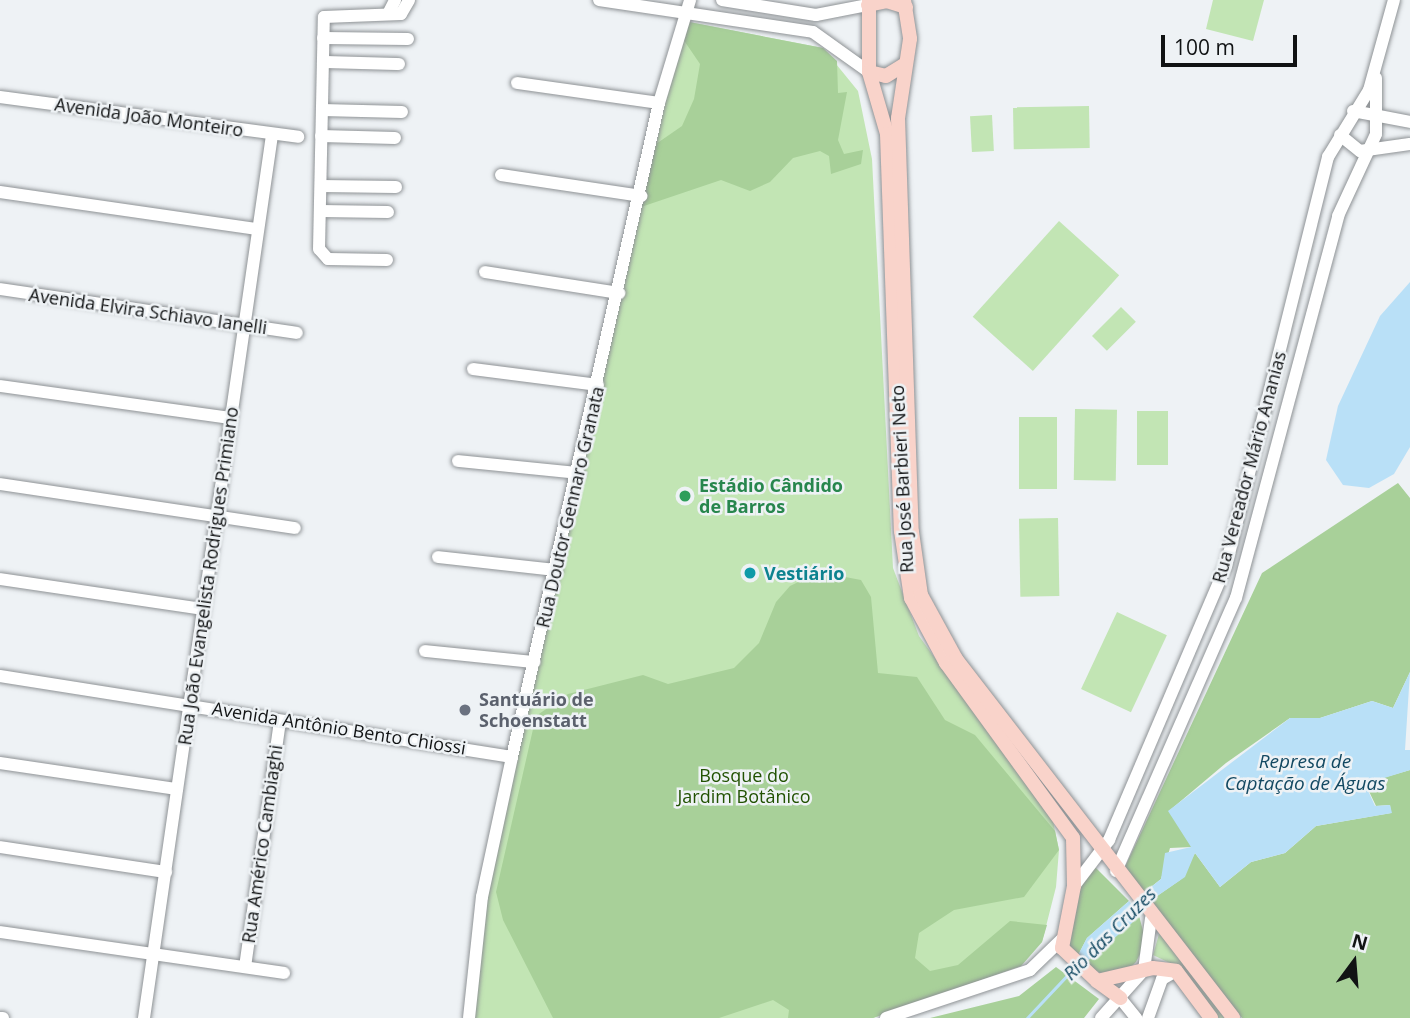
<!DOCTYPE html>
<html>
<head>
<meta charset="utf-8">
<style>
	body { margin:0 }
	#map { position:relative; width:1410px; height:1018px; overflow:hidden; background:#eef2f5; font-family:"Open Sans",sans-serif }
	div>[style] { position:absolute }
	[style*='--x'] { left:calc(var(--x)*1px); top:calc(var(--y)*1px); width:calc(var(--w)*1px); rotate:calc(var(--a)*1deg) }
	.green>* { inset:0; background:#c2e5b4; transform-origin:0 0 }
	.forest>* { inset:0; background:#a8d099 }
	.water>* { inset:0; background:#b9e0f7 }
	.stream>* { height:2.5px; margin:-1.25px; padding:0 1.25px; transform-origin:1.25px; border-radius:1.25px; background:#b9e0f7 }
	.roads { filter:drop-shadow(0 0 2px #8e9295) drop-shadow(0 0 2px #8e9295) }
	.minor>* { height:12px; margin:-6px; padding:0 6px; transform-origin:6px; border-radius:6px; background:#fff }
	.major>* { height:14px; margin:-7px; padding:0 7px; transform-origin:7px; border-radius:7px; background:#f9d3ca }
	.dots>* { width:19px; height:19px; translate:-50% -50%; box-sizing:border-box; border:4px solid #eef2f5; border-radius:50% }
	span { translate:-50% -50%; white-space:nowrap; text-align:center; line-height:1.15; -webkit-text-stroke:5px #eef2f5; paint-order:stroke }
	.street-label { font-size:18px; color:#111314 }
	.leisure-label { font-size:18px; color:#27864d; font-weight:700 }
	.left { translate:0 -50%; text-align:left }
	.culture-label { font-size:18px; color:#0d838f; font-weight:700 }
	.worship-label { font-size:18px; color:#5b616d; font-weight:700 }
	.park-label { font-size:18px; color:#215202 }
	.water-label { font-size:19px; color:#134962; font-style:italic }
	.north { position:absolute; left:1319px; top:927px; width:70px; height:70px; -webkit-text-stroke:5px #eef2f5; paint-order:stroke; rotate:16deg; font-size:19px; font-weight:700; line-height:28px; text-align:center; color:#111314 }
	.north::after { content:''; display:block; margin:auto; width:24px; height:32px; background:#111314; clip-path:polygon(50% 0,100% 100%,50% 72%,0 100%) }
	.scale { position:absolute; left:1161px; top:35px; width:136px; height:32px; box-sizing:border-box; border:4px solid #111314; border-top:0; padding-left:9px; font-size:21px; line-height:24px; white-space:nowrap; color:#111314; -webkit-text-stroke:5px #eef2f5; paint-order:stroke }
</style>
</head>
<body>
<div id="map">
	<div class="green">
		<div style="clip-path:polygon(1213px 0,1264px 0,1253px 41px,1206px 29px)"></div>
		<div style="clip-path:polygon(684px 21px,823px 48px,858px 91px,872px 159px,893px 568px,919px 636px,1053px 821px,1059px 850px,1056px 887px,1042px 942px,1021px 966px,873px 1018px,471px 1018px,481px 912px)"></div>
		<div style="left:1089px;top:106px;width:42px;height:76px;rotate:89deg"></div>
		<div style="left:992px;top:115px;width:36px;height:22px;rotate:87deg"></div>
		<div style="left:1059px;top:221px;width:81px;height:129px;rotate:42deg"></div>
		<div style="left:1121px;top:307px;width:21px;height:41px;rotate:45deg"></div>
		<div style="left:1075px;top:409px;width:42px;height:71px;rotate:1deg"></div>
		<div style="left:1137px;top:411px;width:31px;height:54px"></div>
		<div style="left:1019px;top:417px;width:38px;height:72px"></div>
		<div style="left:1058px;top:518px;width:78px;height:39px;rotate:89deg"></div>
		<div style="left:1117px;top:612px;width:55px;height:85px;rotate:25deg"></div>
		<div style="clip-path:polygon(1159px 934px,1179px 953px,1227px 1018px,1219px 1018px,1182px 969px,1153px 955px)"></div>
	</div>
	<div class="forest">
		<div style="clip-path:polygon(684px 21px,823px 48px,837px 61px,838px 93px,847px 92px,838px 140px,844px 154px,863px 150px,861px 164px,831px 174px,829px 156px,820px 151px,793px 158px,770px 182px,750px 191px,721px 180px,641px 207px,656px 144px,682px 126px,694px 99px,700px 64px,681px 36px)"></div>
		<div style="clip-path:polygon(1398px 483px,1410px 498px,1410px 672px,1393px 708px,1372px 701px,1320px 718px,1290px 718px,1226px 763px,1169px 811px,1192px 847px,1170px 848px,1161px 879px,1141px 895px,1125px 867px,1262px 573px)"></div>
		<div style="clip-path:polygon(819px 572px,861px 580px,871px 597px,878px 673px,917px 677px,945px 720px,975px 735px,1055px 831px,1059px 850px,1024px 897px,954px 910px,919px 933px,915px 958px,930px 971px,958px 965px,1010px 921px,1047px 925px,1042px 942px,1021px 966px,873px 1018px,788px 1018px,789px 1010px,773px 1000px,719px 1018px,553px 1018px,503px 920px,496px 892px,536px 716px,568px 694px,643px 675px,668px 684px,734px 668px,759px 643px,776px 602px,790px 586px)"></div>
		<div style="clip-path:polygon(1410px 770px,1410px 1018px,1242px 1018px,1147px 903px,1180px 880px,1195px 853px,1220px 887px,1251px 862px,1285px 853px,1316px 826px,1391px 813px,1390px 805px,1376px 806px,1365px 783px)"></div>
		<div style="clip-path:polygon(1095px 867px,1129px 901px,1087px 938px,1076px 959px,1065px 948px,1078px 879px)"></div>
		<div style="clip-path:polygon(1138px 912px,1146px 942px,1136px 962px,1124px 974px,1108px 976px,1083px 965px)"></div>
		<div style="clip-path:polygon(1056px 967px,1099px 999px,1084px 1018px,930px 1018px,1019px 996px)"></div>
	</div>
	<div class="water">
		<div style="clip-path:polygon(1410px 282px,1410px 447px,1394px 474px,1369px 488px,1343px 485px,1326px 460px,1338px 406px,1380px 316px)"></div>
		<div style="clip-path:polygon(1410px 672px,1405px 750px,1410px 750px,1410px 770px,1365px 784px,1375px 806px,1390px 805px,1392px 813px,1316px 826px,1285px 853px,1251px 862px,1220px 887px,1195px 853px,1185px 877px,1147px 903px,1141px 895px,1161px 879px,1165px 853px,1191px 847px,1168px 811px,1290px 718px,1320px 718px,1372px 701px,1393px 708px)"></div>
		<div style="clip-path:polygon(1129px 901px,1138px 912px,1132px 923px,1083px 965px,1076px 959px,1087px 938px)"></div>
	</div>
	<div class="stream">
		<div style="--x:1027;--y:1018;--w:70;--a:-46.7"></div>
	</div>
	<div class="roads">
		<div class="minor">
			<div style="--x:599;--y:0;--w:216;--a:8.5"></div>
			<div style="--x:813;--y:32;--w:69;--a:35.5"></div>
			<div style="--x:722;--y:0;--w:95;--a:9.1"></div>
			<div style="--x:816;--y:15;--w:53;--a:-10.9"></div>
			<div style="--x:388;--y:14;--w:16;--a:-63"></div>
			<div style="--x:323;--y:38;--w:85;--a:0.7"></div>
			<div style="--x:323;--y:62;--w:76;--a:1.5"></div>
			<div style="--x:517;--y:83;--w:143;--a:8"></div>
			<div style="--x:0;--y:97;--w:301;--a:7.6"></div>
			<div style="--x:322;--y:110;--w:80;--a:1.4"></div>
			<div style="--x:1353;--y:111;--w:58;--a:10.9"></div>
			<div style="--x:1340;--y:135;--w:26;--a:39"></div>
			<div style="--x:1360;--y:151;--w:50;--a:-8"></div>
			<div style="--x:321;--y:136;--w:74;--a:1.5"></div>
			<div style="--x:501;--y:175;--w:142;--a:8.5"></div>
			<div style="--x:321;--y:186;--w:75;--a:0.8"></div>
			<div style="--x:0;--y:192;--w:260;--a:8.2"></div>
			<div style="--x:321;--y:211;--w:67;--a:0.9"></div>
			<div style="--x:387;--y:260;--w:59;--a:-179"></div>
			<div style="--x:328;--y:259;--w:13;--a:-132"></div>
			<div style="--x:319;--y:249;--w:232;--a:-88.8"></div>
			<div style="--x:324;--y:17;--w:77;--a:-2.2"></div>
			<div style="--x:401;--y:14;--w:16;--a:-60"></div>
			<div style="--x:485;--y:272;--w:136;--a:8.9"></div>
			<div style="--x:0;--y:289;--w:300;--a:8.4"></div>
			<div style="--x:473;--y:369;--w:126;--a:7.3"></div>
			<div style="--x:0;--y:386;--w:232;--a:7.9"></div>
			<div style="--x:458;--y:461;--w:121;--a:5.7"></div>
			<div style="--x:0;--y:484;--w:298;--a:8.5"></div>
			<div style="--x:438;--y:557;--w:119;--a:6.3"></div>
			<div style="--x:0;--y:579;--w:205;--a:8.4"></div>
			<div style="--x:425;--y:651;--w:110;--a:5.8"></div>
			<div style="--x:0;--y:676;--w:518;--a:8.99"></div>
			<div style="--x:0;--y:763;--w:179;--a:8.4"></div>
			<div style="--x:0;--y:847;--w:168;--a:8.6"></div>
			<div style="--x:1116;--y:871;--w:298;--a:-66.3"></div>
			<div style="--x:1236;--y:598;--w:395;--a:-75"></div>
			<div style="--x:1338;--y:216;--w:90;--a:-65.1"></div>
			<div style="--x:1376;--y:134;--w:56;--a:-90"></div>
			<div style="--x:1074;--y:886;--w:58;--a:-52.7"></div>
			<div style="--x:1109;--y:840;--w:298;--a:-66.9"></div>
			<div style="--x:1226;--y:566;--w:422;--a:-76"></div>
			<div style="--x:1328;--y:157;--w:79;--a:-58.5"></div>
			<div style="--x:1369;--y:90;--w:93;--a:-74.5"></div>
			<div style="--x:0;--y:932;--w:287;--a:8.2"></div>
			<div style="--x:245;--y:967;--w:248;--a:-81.9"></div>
			<div style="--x:1120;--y:998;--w:26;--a:51"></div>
			<div style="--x:0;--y:1018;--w:3;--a:0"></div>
			<div style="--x:144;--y:1018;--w:892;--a:-81.75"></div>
			<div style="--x:469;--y:1018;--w:122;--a:-83.9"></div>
			<div style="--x:482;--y:897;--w:143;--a:-77.9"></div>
			<div style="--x:512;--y:757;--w:670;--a:-77.33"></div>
			<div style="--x:659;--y:103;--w:108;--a:-73.2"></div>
			<div style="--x:886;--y:1018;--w:152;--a:-18.4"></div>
			<div style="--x:1030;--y:970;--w:43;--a:-44.1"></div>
			<div style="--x:1101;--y:1018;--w:64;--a:-48.1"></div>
			<div style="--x:1144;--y:970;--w:52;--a:-82.3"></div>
			<div style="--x:1148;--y:1018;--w:41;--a:-70.3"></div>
			<div style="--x:1162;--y:979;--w:16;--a:-30"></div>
		</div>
		<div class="major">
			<div style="--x:869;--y:0;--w:72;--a:90"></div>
			<div style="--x:869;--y:72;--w:65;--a:73.8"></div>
			<div style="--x:887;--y:134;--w:397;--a:88"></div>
			<div style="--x:901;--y:531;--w:68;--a:81.5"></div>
			<div style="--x:911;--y:598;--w:74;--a:61.7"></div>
			<div style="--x:946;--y:663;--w:216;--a:54"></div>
			<div style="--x:1073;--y:838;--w:48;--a:88.8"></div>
			<div style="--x:1074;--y:886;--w:63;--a:101"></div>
			<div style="--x:1062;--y:948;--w:48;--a:43.3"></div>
			<div style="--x:1097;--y:981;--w:57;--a:-13.1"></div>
			<div style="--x:1153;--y:968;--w:23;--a:7"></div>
			<div style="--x:1176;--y:971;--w:59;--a:53.3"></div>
			<div style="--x:904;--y:0;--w:39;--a:81"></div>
			<div style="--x:910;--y:39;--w:80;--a:98.6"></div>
			<div style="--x:898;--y:118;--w:414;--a:88.1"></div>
			<div style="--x:912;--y:532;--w:64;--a:81.9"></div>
			<div style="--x:921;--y:595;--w:73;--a:61.3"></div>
			<div style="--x:956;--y:659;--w:453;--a:52.3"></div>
			<div style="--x:868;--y:5;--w:19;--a:-12"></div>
			<div style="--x:887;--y:1;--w:20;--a:18"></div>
			<div style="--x:869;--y:72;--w:17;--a:13"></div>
			<div style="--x:886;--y:76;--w:22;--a:-32"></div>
			<div style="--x:1097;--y:981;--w:29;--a:36"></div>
		</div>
	</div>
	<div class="dots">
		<div style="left:685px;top:496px;background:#2e9e5b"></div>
		<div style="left:750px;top:573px;background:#0f9aa8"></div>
		<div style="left:465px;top:710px;background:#6b7280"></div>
	</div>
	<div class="street-label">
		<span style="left:149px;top:117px;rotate:8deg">Avenida João Monteiro</span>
		<span style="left:148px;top:311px;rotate:8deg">Avenida Elvira Schiavo Ianelli</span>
		<span style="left:1249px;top:467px;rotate:-75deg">Rua Vereador Mário Ananias</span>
		<span style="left:902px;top:479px;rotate:-93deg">Rua José Barbieri Neto</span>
		<span style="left:570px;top:507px;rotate:-77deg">Rua Doutor Gennaro Granata</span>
		<span style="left:208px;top:576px;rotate:-82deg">Rua João Evangelista Rodrigues Primiano</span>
		<span style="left:339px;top:728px;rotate:9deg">Avenida Antônio Bento Chiossi</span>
		<span style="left:262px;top:844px;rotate:-82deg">Rua Américo Cambiaghi</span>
	</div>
	<div class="leisure-label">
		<span class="left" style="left:699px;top:496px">Estádio Cândido<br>de Barros</span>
	</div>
	<div class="culture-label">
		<span class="left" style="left:764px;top:573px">Vestiário</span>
	</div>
	<div class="worship-label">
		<span class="left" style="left:479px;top:710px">Santuário de<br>Schoenstatt</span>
	</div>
	<div class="park-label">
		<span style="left:744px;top:786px">Bosque do<br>Jardim Botânico</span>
	</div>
	<div class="water-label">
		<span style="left:1305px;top:773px">Represa de<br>Captação de Águas</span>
		<span style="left:1110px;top:934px;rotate:-45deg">Rio das Cruzes</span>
	</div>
	<div class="north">N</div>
	<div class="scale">100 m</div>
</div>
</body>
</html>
